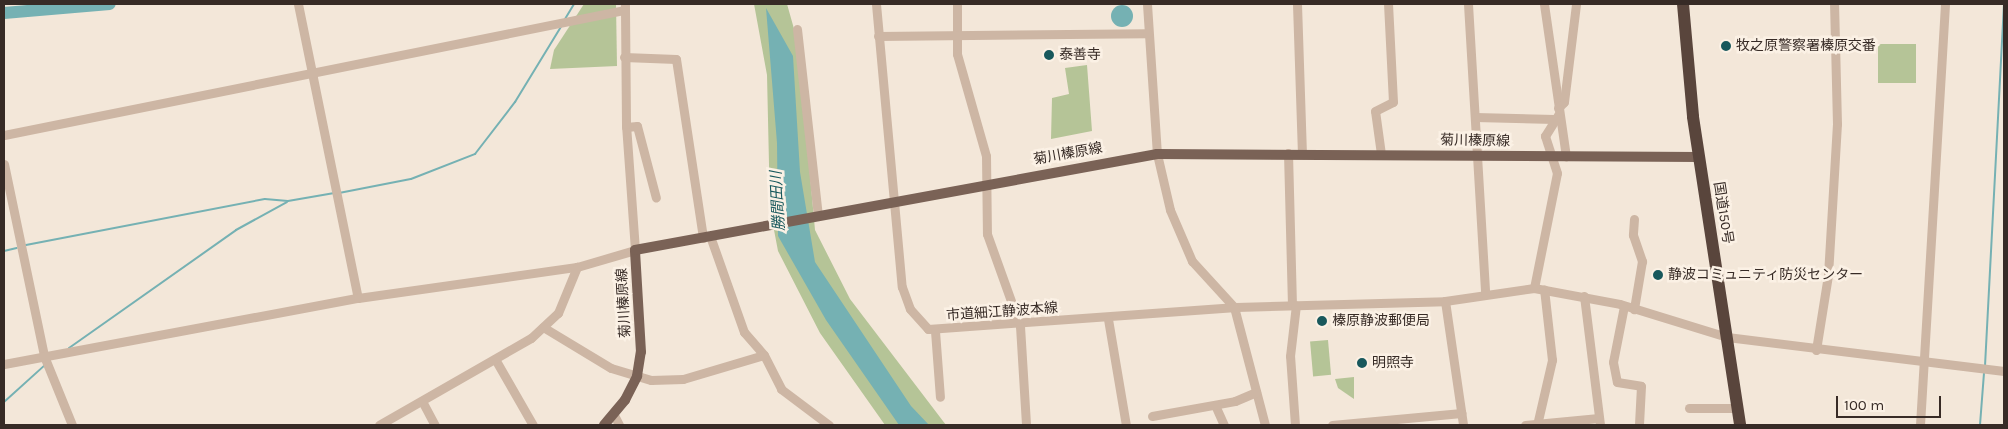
<!DOCTYPE html>
<html>
<head>
<meta charset="utf-8">
<style>
	body { margin:0 }
	#map { position:relative; width:2008px; height:429px; overflow:hidden; background:#f3e7d9; font-family:Karla,"Noto Sans JP",sans-serif }
	div>[style] { position:absolute }
	[style*='--x'] { left:calc(var(--x)*1px); top:calc(var(--y)*1px); width:calc(var(--w)*1px); rotate:calc(var(--a)*1deg) }
	.green>* { inset:0; background:#b5c497; transform-origin:0 0 }
	.water>* { inset:0; background:#75b1b3 }
	.round { border-radius:50% }
	.stream>* { height:2px; margin:-1px; padding:0 1px; transform-origin:1px; border-radius:1px; background:#75b1b3 }
	.river>* { height:12px; margin:-6px; padding:0 6px; transform-origin:6px; border-radius:6px; background:#75b1b3 }
	.minor>* { height:9px; margin:-4.5px; padding:0 4.5px; transform-origin:4.5px; border-radius:4.5px; background:#cdb6a4 }
	.major>* { height:10px; margin:-5px; padding:0 5px; transform-origin:5px; border-radius:5px; background:#7a6256 }
	.highway>* { height:12px; margin:-6px; padding:0 6px; transform-origin:6px; border-radius:6px; background:#59453c }
	.dots>* { width:14px; height:14px; translate:-50% -50%; box-sizing:border-box; border:2px solid #fbf1e5; border-radius:50% }
	span { translate:-50% -50%; white-space:nowrap; text-align:center; line-height:1.15; -webkit-text-stroke:5px #fbf1e5; paint-order:stroke }
	.poi-label { font-size:14px; color:#372b26 }
	.left { translate:0 -50%; text-align:left }
	.street-label { font-size:14px; color:#372b26 }
	.water-label { font-size:15px; color:#18585c; font-style:italic }
	.frame { position:absolute; inset:0; border:5px solid #372b26; pointer-events:none }
	.scale { position:absolute; left:1836px; top:396px; width:105px; height:22px; box-sizing:border-box; border:2px solid #372b26; border-top:0; padding-left:6px; font-size:15px; line-height:18px; white-space:nowrap; color:#372b26; -webkit-text-stroke:4px #fbf1e5; paint-order:stroke }
</style>
</head>
<body>
<div id="map">
	<div class="green">
		<div style="clip-path:polygon(584px 4px,616px 4px,617px 66px,550px 69px,554px 50px)"></div>
		<div style="clip-path:polygon(754px 4px,787px 4px,798px 43px,815px 230px,850px 299px,946px 425px,885px 425px,820px 333px,778px 251px,770px 209px,767px 75px)"></div>
		<div style="left:1878px;top:44px;width:38px;height:39px"></div>
		<div style="clip-path:polygon(1087px 65px,1092px 131px,1051px 139px,1052px 98px,1069px 94px,1065px 68px)"></div>
		<div style="left:1328px;top:340px;width:35px;height:18px;rotate:85deg"></div>
		<div style="clip-path:polygon(1354px 377px,1354px 399px,1338px 388px,1335px 379px)"></div>
	</div>
	<div class="water">
		<div class="round" style="left:1111px;top:5px;width:22px;height:22px"></div>
		<div style="clip-path:polygon(766px 8px,793px 56px,800px 172px,815px 262px,911px 406px,929px 425px,899px 425px,826px 320px,778px 236px,777px 143px)"></div>
	</div>
	<div class="stream">
		<div style="--x:565;--y:19;--w:17;--a:-59"></div>
		<div style="--x:339;--y:193;--w:73;--a:-11"></div>
		<div style="--x:411;--y:179;--w:69;--a:-21.3"></div>
		<div style="--x:475;--y:154;--w:66;--a:-52.4"></div>
		<div style="--x:515;--y:102;--w:90;--a:-58.6"></div>
		<div style="--x:26;--y:245;--w:243;--a:-10.9"></div>
		<div style="--x:265;--y:199;--w:23;--a:5"></div>
		<div style="--x:288;--y:201;--w:47;--a:-9.9"></div>
		<div style="--x:4;--y:251;--w:13;--a:-13"></div>
		<div style="--x:69;--y:348;--w:204;--a:-35.2"></div>
		<div style="--x:236;--y:230;--w:58;--a:-28.8"></div>
		<div style="--x:1985;--y:366;--w:362;--a:-87"></div>
		<div style="--x:4;--y:402;--w:55;--a:-42.1"></div>
		<div style="--x:1980;--y:425;--w:52;--a:-85.6"></div>
	</div>
	<div class="river">
		<div style="--x:4;--y:13;--w:106;--a:-4.9"></div>
	</div>
	<div class="minor">
		<div style="--x:298;--y:4;--w:300;--a:78.5"></div>
		<div style="--x:876;--y:4;--w:284;--a:84.8"></div>
		<div style="--x:902;--y:287;--w:23;--a:70"></div>
		<div style="--x:910;--y:309;--w:27;--a:48"></div>
		<div style="--x:928;--y:329;--w:309;--a:-4.1"></div>
		<div style="--x:1236;--y:307;--w:209;--a:-1.6"></div>
		<div style="--x:1445;--y:301;--w:90;--a:-8.3"></div>
		<div style="--x:1534;--y:288;--w:87;--a:10.5"></div>
		<div style="--x:1620;--y:304;--w:112;--a:17.1"></div>
		<div style="--x:1727;--y:337;--w:279;--a:7"></div>
		<div style="--x:957;--y:4;--w:50;--a:90"></div>
		<div style="--x:957;--y:54;--w:106;--a:74.1"></div>
		<div style="--x:986;--y:156;--w:78;--a:89.3"></div>
		<div style="--x:987;--y:234;--w:98;--a:70.3"></div>
		<div style="--x:1020;--y:326;--w:99;--a:86.5"></div>
		<div style="--x:1147;--y:4;--w:150;--a:86.2"></div>
		<div style="--x:1157;--y:154;--w:57;--a:76.9"></div>
		<div style="--x:1170;--y:210;--w:56;--a:66.7"></div>
		<div style="--x:1192;--y:261;--w:62;--a:47.6"></div>
		<div style="--x:1234;--y:307;--w:122;--a:75.3"></div>
		<div style="--x:1297;--y:4;--w:148;--a:88.1"></div>
		<div style="--x:1468;--y:4;--w:290;--a:86.6"></div>
		<div style="--x:1544;--y:4;--w:154;--a:81.8"></div>
		<div style="--x:797;--y:29;--w:187;--a:83.6"></div>
		<div style="--x:878;--y:36;--w:269;--a:-0.6"></div>
		<div style="--x:624;--y:57;--w:52;--a:2.2"></div>
		<div style="--x:676;--y:59;--w:181;--a:81.4"></div>
		<div style="--x:1558;--y:108;--w:8;--a:-45"></div>
		<div style="--x:1564;--y:102;--w:99;--a:-83"></div>
		<div style="--x:1475;--y:117;--w:79;--a:1.5"></div>
		<div style="--x:626;--y:127;--w:11;--a:-5"></div>
		<div style="--x:637;--y:126;--w:74;--a:75.2"></div>
		<div style="--x:4;--y:135;--w:632;--a:-11.4"></div>
		<div style="--x:1288;--y:153;--w:152;--a:88.5"></div>
		<div style="--x:1381;--y:154;--w:43;--a:-97.9"></div>
		<div style="--x:1375;--y:111;--w:20;--a:-27"></div>
		<div style="--x:1393;--y:102;--w:98;--a:-92.9"></div>
		<div style="--x:4;--y:164;--w:196;--a:78.2"></div>
		<div style="--x:44;--y:356;--w:74;--a:67.9"></div>
		<div style="--x:1634;--y:219;--w:16;--a:94"></div>
		<div style="--x:1633;--y:235;--w:28;--a:71"></div>
		<div style="--x:1642;--y:261;--w:49;--a:99.5"></div>
		<div style="--x:710;--y:236;--w:102;--a:70.5"></div>
		<div style="--x:744;--y:332;--w:30;--a:49"></div>
		<div style="--x:764;--y:355;--w:38;--a:63"></div>
		<div style="--x:781;--y:389;--w:60;--a:36.9"></div>
		<div style="--x:1534;--y:288;--w:117;--a:-78.7"></div>
		<div style="--x:1557;--y:173;--w:39;--a:-108"></div>
		<div style="--x:1545;--y:136;--w:26;--a:-58"></div>
		<div style="--x:1584;--y:296;--w:130;--a:82.9"></div>
		<div style="--x:1445;--y:301;--w:125;--a:81.7"></div>
		<div style="--x:1624;--y:306;--w:57;--a:101.1"></div>
		<div style="--x:1613;--y:362;--w:20;--a:79"></div>
		<div style="--x:1617;--y:382;--w:24;--a:9"></div>
		<div style="--x:1641;--y:386;--w:39;--a:93"></div>
		<div style="--x:1108;--y:319;--w:108;--a:80.4"></div>
		<div style="--x:543;--y:327;--w:79;--a:31.1"></div>
		<div style="--x:611;--y:368;--w:42;--a:16.7"></div>
		<div style="--x:651;--y:380;--w:32;--a:-2"></div>
		<div style="--x:683;--y:379;--w:84;--a:-16.5"></div>
		<div style="--x:935;--y:331;--w:66;--a:85.7"></div>
		<div style="--x:1816;--y:350;--w:76;--a:-80.9"></div>
		<div style="--x:1828;--y:275;--w:151;--a:-86.6"></div>
		<div style="--x:1837;--y:124;--w:120;--a:-91.4"></div>
		<div style="--x:495;--y:359;--w:76;--a:60.1"></div>
		<div style="--x:4;--y:364;--w:360;--a:-10.6"></div>
		<div style="--x:358;--y:298;--w:221;--a:-8.1"></div>
		<div style="--x:577;--y:267;--w:60;--a:-16.3"></div>
		<div style="--x:635;--y:250;--w:126;--a:-94.1"></div>
		<div style="--x:626;--y:124;--w:120;--a:-90.5"></div>
		<div style="--x:422;--y:401;--w:27;--a:62"></div>
		<div style="--x:1215;--y:405;--w:22;--a:66"></div>
		<div style="--x:1689;--y:408;--w:49;--a:0"></div>
		<div style="--x:614;--y:415;--w:11;--a:63"></div>
		<div style="--x:1152;--y:416;--w:84;--a:-10.2"></div>
		<div style="--x:1235;--y:401;--w:23;--a:-23"></div>
		<div style="--x:379;--y:425;--w:175;--a:-29.8"></div>
		<div style="--x:531;--y:338;--w:37;--a:-43"></div>
		<div style="--x:558;--y:313;--w:50;--a:-67.6"></div>
		<div style="--x:1295;--y:425;--w:69;--a:-94.1"></div>
		<div style="--x:1290;--y:356;--w:51;--a:-83.3"></div>
		<div style="--x:1332;--y:425;--w:130;--a:-5.3"></div>
		<div style="--x:1525;--y:425;--w:74;--a:-5.4"></div>
		<div style="--x:1537;--y:425;--w:67;--a:-77"></div>
		<div style="--x:1552;--y:360;--w:71;--a:-96.4"></div>
		<div style="--x:1920;--y:425;--w:422;--a:-86.6"></div>
	</div>
	<div class="major">
		<div style="--x:604;--y:425;--w:33;--a:-50"></div>
		<div style="--x:625;--y:400;--w:27;--a:-63"></div>
		<div style="--x:637;--y:376;--w:24;--a:-81"></div>
		<div style="--x:641;--y:352;--w:102;--a:-93.4"></div>
		<div style="--x:635;--y:250;--w:531;--a:-10.42"></div>
		<div style="--x:1157;--y:154;--w:542;--a:0.32"></div>
	</div>
	<div class="highway">
		<div style="--x:1683;--y:4;--w:113;--a:84.9"></div>
		<div style="--x:1693;--y:117;--w:312;--a:81.3"></div>
	</div>
	<div class="dots">
		<div style="left:1726px;top:46px;background:#18585c"></div>
		<div style="left:1049px;top:55px;background:#18585c"></div>
		<div style="left:1658px;top:275px;background:#18585c"></div>
		<div style="left:1322px;top:321px;background:#18585c"></div>
		<div style="left:1362px;top:363px;background:#18585c"></div>
	</div>
	<div class="poi-label">
		<span class="left" style="left:1736px;top:46px">牧之原警察署榛原交番</span>
		<span class="left" style="left:1059px;top:55px">泰善寺</span>
		<span class="left" style="left:1668px;top:275px">静波コミュニティ防災センター</span>
		<span class="left" style="left:1332px;top:321px">榛原静波郵便局</span>
		<span class="left" style="left:1372px;top:363px">明照寺</span>
	</div>
	<div class="street-label">
		<span style="left:1475px;top:141px;rotate:1deg">菊川榛原線</span>
		<span style="left:1068px;top:154px;rotate:-10deg">菊川榛原線</span>
		<span style="left:1723px;top:213px;rotate:81deg">国道150号</span>
		<span style="left:624px;top:303px;rotate:-93deg">菊川榛原線</span>
		<span style="left:1002px;top:312px;rotate:-4deg">市道細江静波本線</span>
	</div>
	<div class="water-label">
		<span style="left:778px;top:201px;rotate:-93deg">勝間田川</span>
	</div>
	<div class="frame"></div>
	<div class="scale">100 m</div>
</div>
</body>
</html>
